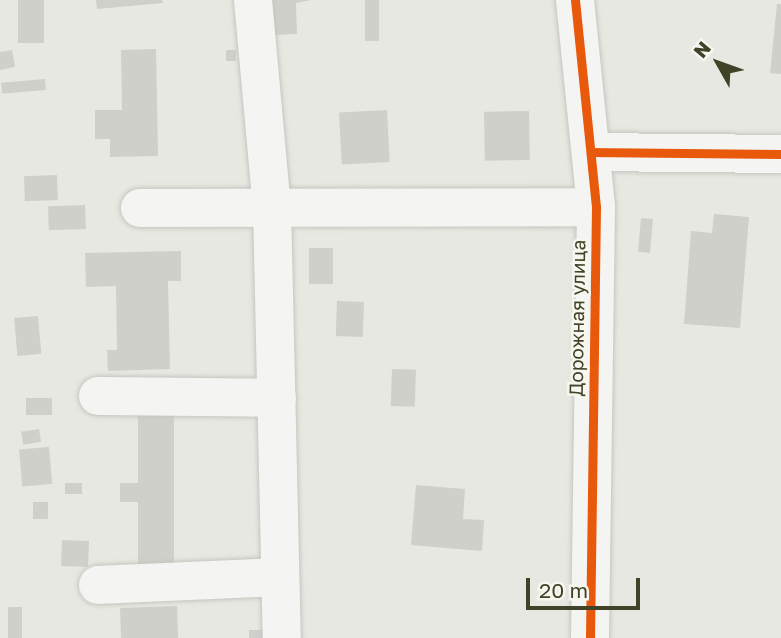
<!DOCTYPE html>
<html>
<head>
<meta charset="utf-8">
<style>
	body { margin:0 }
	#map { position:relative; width:781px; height:638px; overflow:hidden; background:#e8e8e2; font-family:"Golos Text",sans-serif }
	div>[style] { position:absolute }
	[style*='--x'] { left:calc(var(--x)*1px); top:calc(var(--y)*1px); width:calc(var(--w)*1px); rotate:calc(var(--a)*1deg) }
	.building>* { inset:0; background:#d0d0cb; transform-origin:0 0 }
	.roads { filter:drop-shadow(0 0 2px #c6c6c0) drop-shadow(0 0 2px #c6c6c0) }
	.minor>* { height:38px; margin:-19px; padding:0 19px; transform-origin:19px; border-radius:19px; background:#f4f4f2 }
	.cycleway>* { height:9px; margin:-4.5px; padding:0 4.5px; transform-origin:4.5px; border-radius:4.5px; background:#e8590c }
	span { translate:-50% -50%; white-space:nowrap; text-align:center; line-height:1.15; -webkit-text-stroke:5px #f7f7f0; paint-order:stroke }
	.street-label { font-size:19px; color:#404327 }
	.north { position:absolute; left:683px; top:28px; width:70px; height:70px; -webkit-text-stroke:5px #f7f7f0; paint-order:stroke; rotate:310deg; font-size:19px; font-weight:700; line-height:28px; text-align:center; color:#404327 }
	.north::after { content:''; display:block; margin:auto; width:24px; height:32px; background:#404327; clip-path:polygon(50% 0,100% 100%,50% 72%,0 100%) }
	.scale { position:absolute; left:526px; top:578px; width:114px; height:32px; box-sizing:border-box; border:4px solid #404327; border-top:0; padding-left:9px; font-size:21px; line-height:24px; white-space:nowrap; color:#404327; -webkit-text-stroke:5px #f7f7f0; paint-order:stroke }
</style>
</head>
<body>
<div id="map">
	<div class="building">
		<div style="left:18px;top:0;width:26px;height:43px"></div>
		<div style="clip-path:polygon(96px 0,162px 0,163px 3px,97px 9px)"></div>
		<div style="clip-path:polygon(271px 0,311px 0,296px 3px,297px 34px,273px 35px)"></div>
		<div style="left:365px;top:0;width:14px;height:41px"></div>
		<div style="clip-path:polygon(777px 4px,781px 4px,781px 74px,770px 73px)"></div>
		<div style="clip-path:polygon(156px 49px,158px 156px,110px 157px,110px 139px,95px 139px,95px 110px,122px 110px,121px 50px)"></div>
		<div style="clip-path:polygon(12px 50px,15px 67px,0 70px,0 52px)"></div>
		<div style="left:226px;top:50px;width:10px;height:11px"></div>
		<div style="left:45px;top:79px;width:11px;height:44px;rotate:85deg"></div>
		<div style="left:387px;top:110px;width:52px;height:48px;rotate:87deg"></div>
		<div style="left:529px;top:111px;width:49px;height:45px;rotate:89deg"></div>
		<div style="left:57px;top:175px;width:25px;height:33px;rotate:88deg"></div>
		<div style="left:85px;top:205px;width:24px;height:37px;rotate:88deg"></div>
		<div style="clip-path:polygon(714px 214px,749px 217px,740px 328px,684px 324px,691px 231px,712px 233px)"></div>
		<div style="left:641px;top:218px;width:12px;height:34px;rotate:5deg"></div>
		<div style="left:309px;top:248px;width:24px;height:36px"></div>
		<div style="clip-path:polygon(181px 251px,181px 281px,168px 281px,170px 369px,108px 371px,107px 350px,117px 350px,116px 286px,86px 287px,85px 253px)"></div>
		<div style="left:337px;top:301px;width:27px;height:35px;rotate:2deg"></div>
		<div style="left:38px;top:316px;width:38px;height:24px;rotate:85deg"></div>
		<div style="left:392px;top:369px;width:24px;height:37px;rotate:2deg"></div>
		<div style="left:52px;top:398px;width:17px;height:26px;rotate:90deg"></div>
		<div style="clip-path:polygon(138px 413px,174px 413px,174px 564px,138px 564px,138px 502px,120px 502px,120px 483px,138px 483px)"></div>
		<div style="left:39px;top:429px;width:13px;height:18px;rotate:81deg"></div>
		<div style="left:49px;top:447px;width:37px;height:30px;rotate:85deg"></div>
		<div style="left:65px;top:483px;width:17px;height:11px"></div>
		<div style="clip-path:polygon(416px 485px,465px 489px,463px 519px,484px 520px,482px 551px,411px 545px)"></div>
		<div style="left:33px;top:502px;width:15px;height:17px"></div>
		<div style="left:62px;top:540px;width:27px;height:26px;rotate:2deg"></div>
		<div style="left:177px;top:606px;width:32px;height:57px;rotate:88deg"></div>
		<div style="left:8px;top:607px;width:14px;height:31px"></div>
		<div style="left:249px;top:630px;width:21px;height:8px"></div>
	</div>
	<div class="roads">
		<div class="minor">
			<div style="--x:253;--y:0;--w:208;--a:84.8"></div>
			<div style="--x:272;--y:207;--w:431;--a:88.7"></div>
			<div style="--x:575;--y:0;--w:208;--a:84.2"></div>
			<div style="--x:596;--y:207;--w:431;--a:90.8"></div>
			<div style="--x:591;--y:152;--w:190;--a:0.6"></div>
			<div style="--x:140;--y:208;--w:456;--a:-0.1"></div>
			<div style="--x:98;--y:396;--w:179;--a:0.6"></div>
			<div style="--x:98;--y:585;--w:181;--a:-2.5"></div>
		</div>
	</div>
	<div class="cycleway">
		<div style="--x:575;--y:0;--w:208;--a:84.2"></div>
		<div style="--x:596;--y:207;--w:431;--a:90.8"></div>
		<div style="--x:591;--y:152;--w:190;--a:0.6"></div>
	</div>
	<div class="street-label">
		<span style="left:577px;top:318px;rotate:-89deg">Дорожная улица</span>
	</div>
	<div class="north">N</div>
	<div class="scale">20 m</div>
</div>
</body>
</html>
